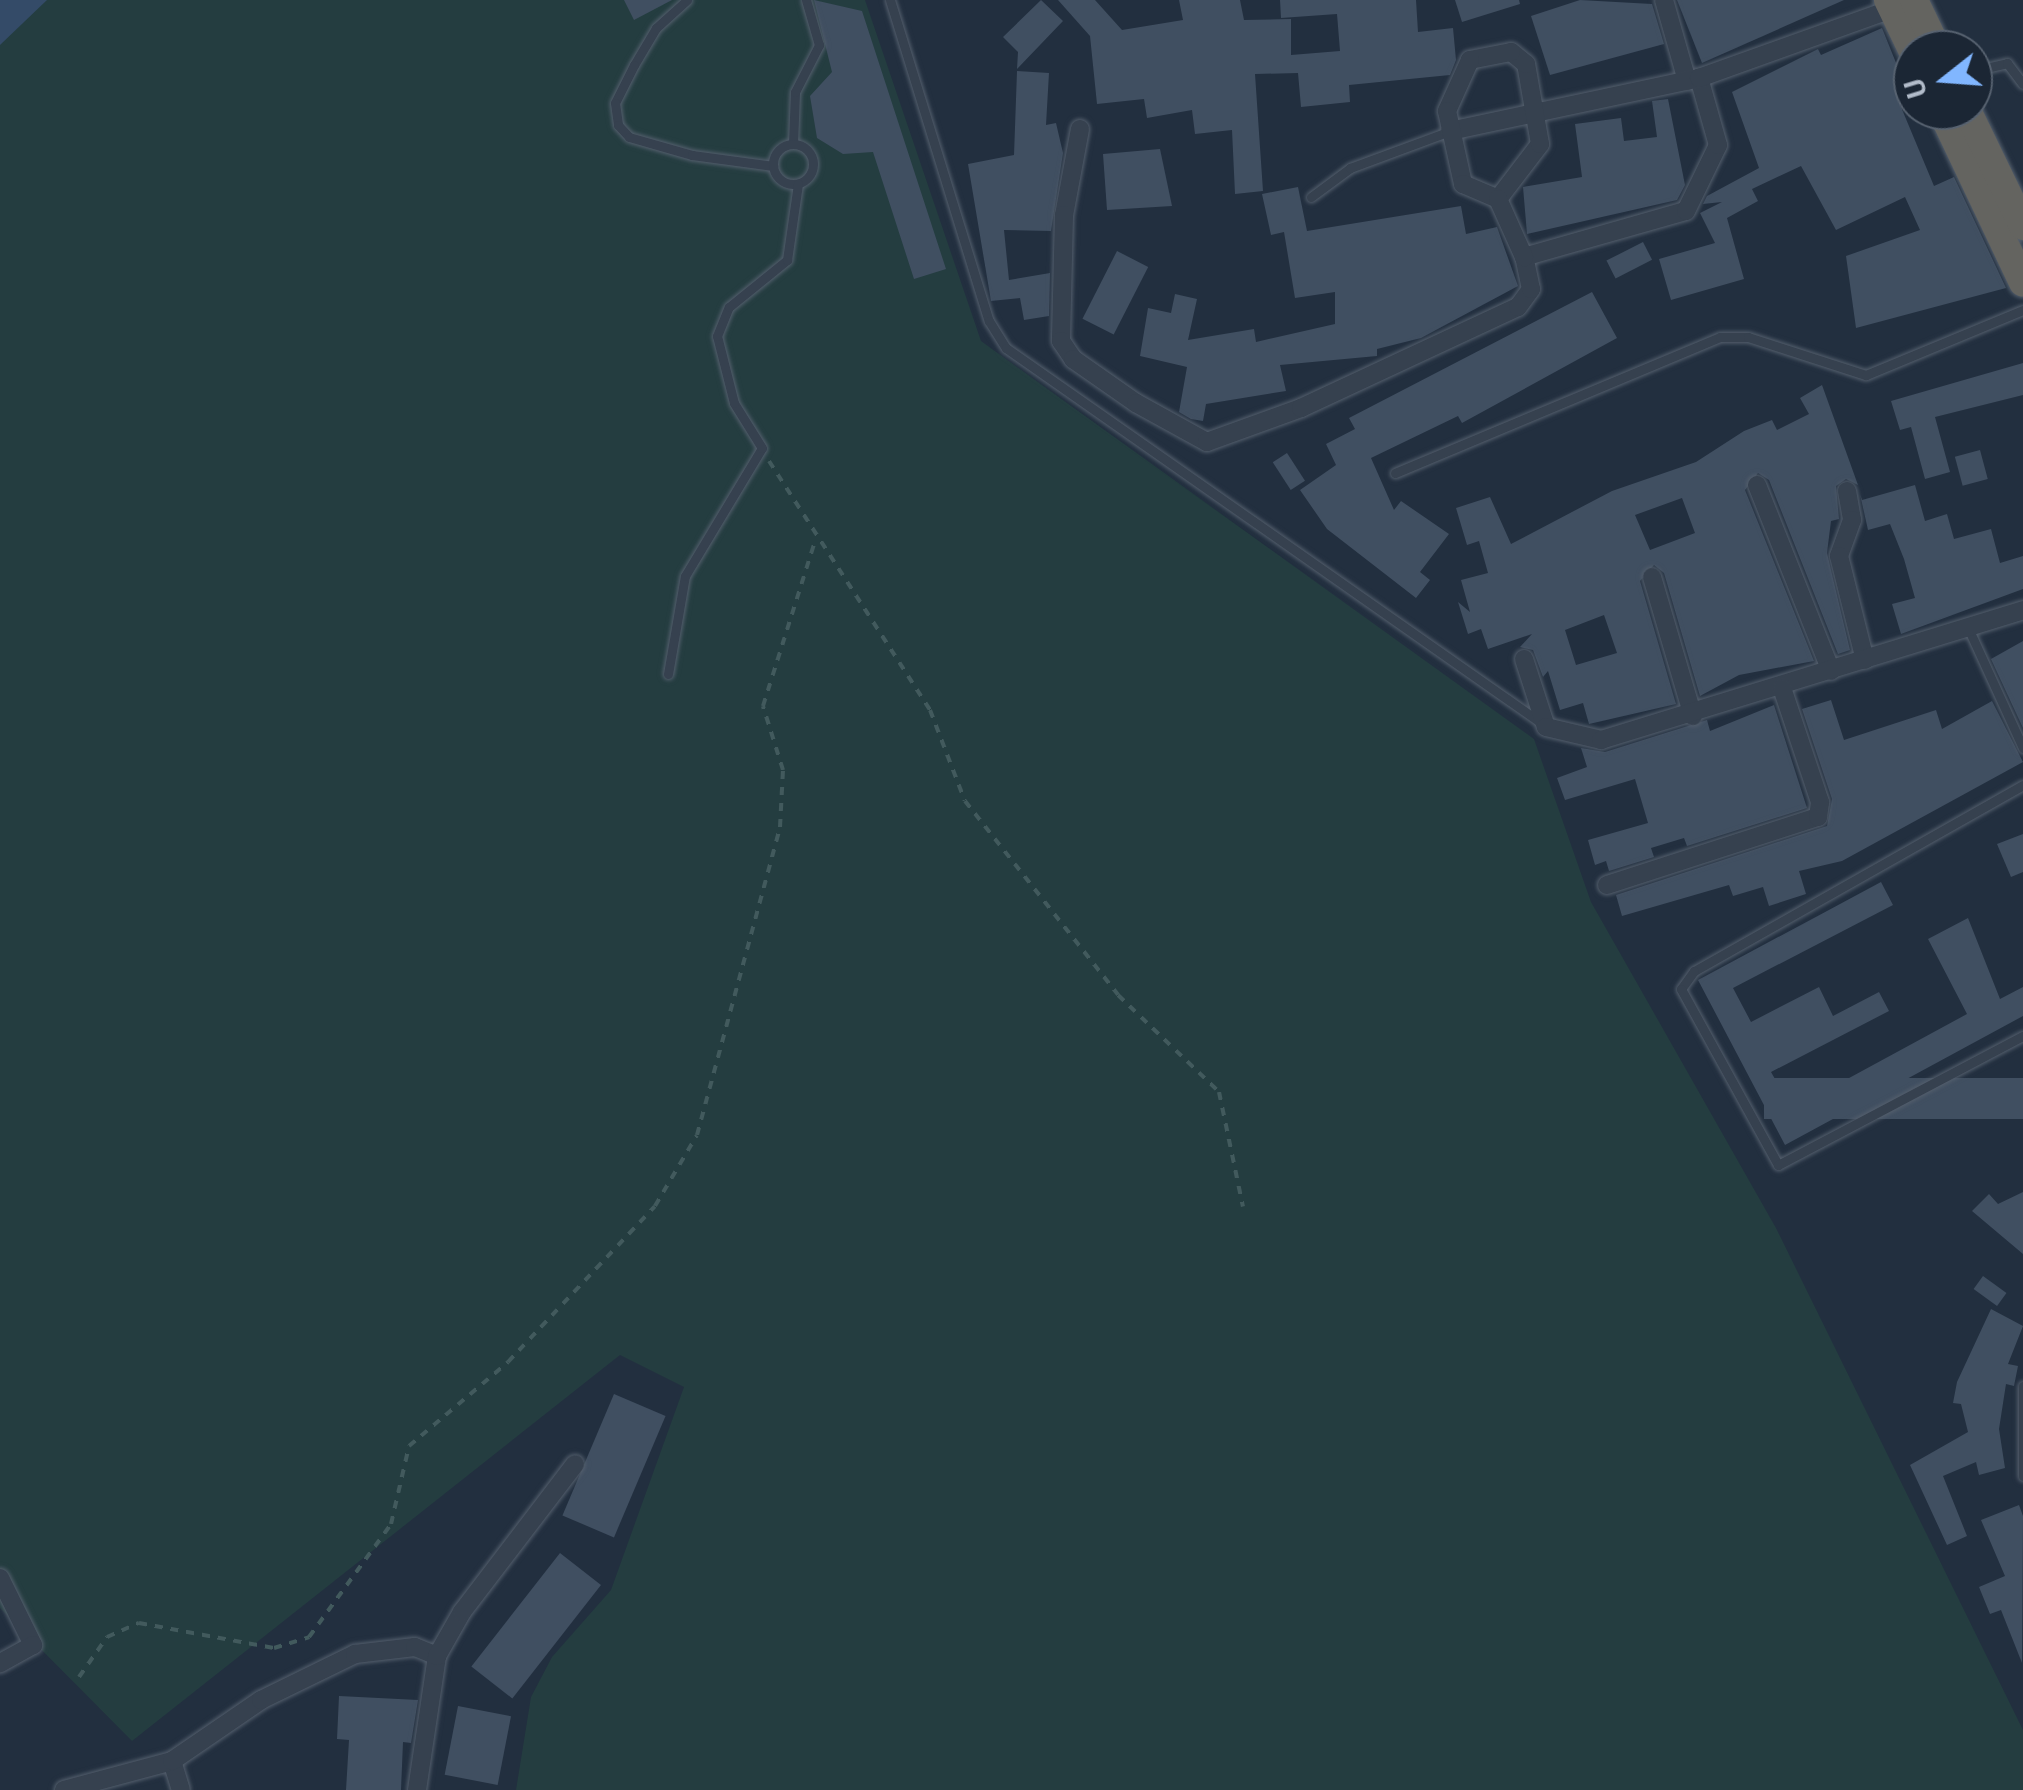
<!DOCTYPE html>
<html>
<head>
<meta charset="utf-8">
<style>
	body { margin:0 }
	#map { position:relative; width:2023px; height:1790px; overflow:hidden; background:#222f3f; font-family:Roboto,sans-serif }
	div>[style] { position:absolute }
	[style*='--x'] { left:calc(var(--x)*1px); top:calc(var(--y)*1px); width:calc(var(--w)*1px); rotate:calc(var(--a)*1deg) }
	.green>* { inset:0; background:#243d40 }
	.water>* { inset:0; background:#344b68 }
	.building>* { inset:0; background:#404f61; transform-origin:0 0 }
	.path>* { height:4px; margin-top:-2px; transform-origin:0; background:repeating-linear-gradient(90deg,#425a5d 0 8px,transparent 0 16px) }
	.roads { filter:drop-shadow(0 0 2px #545f6d) drop-shadow(0 0 2px #545f6d) }
	.service>* { height:9px; margin:-4.5px; padding:0 4.5px; transform-origin:4.5px; border-radius:4.5px; background:#36414f }
	.service>.ring { margin:-4.5px; padding:0; box-sizing:content-box; background:none; border:9px solid #36414f; border-radius:50% }
	.minor>* { height:18px; margin:-9px; padding:0 9px; transform-origin:9px; border-radius:9px; background:#36414f }
	.trunk>* { height:28px; margin:-14px; padding:0 14px; transform-origin:14px; border-radius:14px; background:#646460 }
	span { translate:-50% -50%; white-space:nowrap; text-align:center; line-height:1.15; -webkit-text-stroke:9px #1b2634; paint-order:stroke }
	.north { position:absolute; left:1893px; top:30px; width:100px; height:100px; box-sizing:border-box; background:#1b2634; border:2px solid #576270; border-radius:50%; rotate:253deg; font-size:28px; font-weight:700; line-height:40px; text-align:center; color:#b2bcca }
	.north::after { content:''; display:block; margin:auto; width:35px; height:45px; background:#81b6ff; clip-path:polygon(50% 0,100% 100%,50% 72%,0 100%) }
</style>
</head>
<body>
<div id="map">
	<div class="green">
		<div style="clip-path:polygon(0 0,865px 0,981px 341px,1534px 739px,1591px 902px,1776px 1228px,2023px 1730px,2023px 1790px,516px 1790px,531px 1697px,552px 1657px,611px 1590px,684px 1387px,620px 1355px,132px 1741px,0 1608px)"></div>
	</div>
	<div class="water">
		<div style="clip-path:polygon(0 0,47px 0,0 45px)"></div>
	</div>
	<div class="building">
		<div style="clip-path:polygon(624px 0,672px 0,634px 20px)"></div>
		<div style="clip-path:polygon(814px 0,862px 11px,946px 269px,914px 279px,873px 152px,843px 154px,817px 138px,810px 96px,832px 72px)"></div>
		<div style="clip-path:polygon(1041px 0,1063px 21px,1017px 69px,1018px 52px,1003px 37px)"></div>
		<div style="clip-path:polygon(1058px 0,1095px 0,1122px 30px,1183px 20px,1179px 0,1240px 0,1244px 20px,1291px 19px,1291px 55px,1340px 51px,1337px 14px,1281px 18px,1280px 0,1416px 0,1418px 32px,1453px 28px,1456px 60px,1450px 75px,1349px 85px,1350px 102px,1301px 107px,1298px 73px,1255px 74px,1263px 191px,1235px 194px,1232px 130px,1195px 134px,1192px 110px,1147px 118px,1144px 99px,1097px 104px,1090px 36px)"></div>
		<div style="clip-path:polygon(1455px 0,1519px 0,1520px 4px,1462px 22px)"></div>
		<div style="clip-path:polygon(1580px 0,1652px 4px,1664px 44px,1550px 75px,1531px 16px)"></div>
		<div style="clip-path:polygon(1677px 0,1844px 0,1702px 63px)"></div>
		<div style="clip-path:polygon(1882px 28px,1907px 90px,1896px 95px,1934px 186px,1954px 177px,2006px 288px,1856px 328px,1846px 256px,1920px 230px,1905px 197px,1836px 230px,1801px 166px,1752px 189px,1758px 201px,1727px 218px,1744px 279px,1671px 300px,1659px 259px,1715px 243px,1700px 213px,1722px 202px,1703px 204px,1707px 196px,1759px 168px,1732px 92px,1818px 49px,1821px 55px)"></div>
		<div style="clip-path:polygon(1017px 71px,1049px 73px,1046px 125px,1056px 123px,1063px 153px,1051px 231px,1004px 230px,1009px 280px,1050px 273px,1049px 316px,1024px 320px,1020px 298px,991px 301px,968px 164px,1014px 155px)"></div>
		<div style="clip-path:polygon(1668px 99px,1685px 185px,1677px 200px,1527px 234px,1523px 187px,1582px 177px,1575px 124px,1621px 118px,1624px 141px,1657px 137px,1652px 101px)"></div>
		<div style="clip-path:polygon(1160px 149px,1172px 206px,1107px 210px,1103px 154px)"></div>
		<div style="clip-path:polygon(1298px 187px,1307px 231px,1461px 206px,1466px 234px,1497px 227px,1518px 286px,1421px 338px,1377px 349px,1377px 356px,1280px 365px,1286px 391px,1206px 404px,1203px 421px,1191px 419px,1179px 412px,1187px 367px,1140px 356px,1148px 308px,1171px 313px,1175px 294px,1197px 299px,1188px 340px,1254px 329px,1256px 342px,1335px 324px,1335px 292px,1295px 298px,1284px 232px,1271px 235px,1262px 194px)"></div>
		<div style="left:1643px;top:242px;width:20px;height:41px;rotate:63deg"></div>
		<div style="left:1117px;top:251px;width:35px;height:76px;rotate:27deg"></div>
		<div style="clip-path:polygon(1592px 292px,1617px 338px,1462px 423px,1458px 416px,1371px 458px,1394px 510px,1401px 501px,1449px 534px,1420px 572px,1430px 580px,1416px 598px,1327px 529px,1300px 490px,1336px 465px,1326px 444px,1355px 429px,1349px 418px)"></div>
		<div style="clip-path:polygon(2023px 363px,2023px 395px,1935px 417px,1950px 472px,1925px 479px,1911px 427px,1900px 430px,1891px 401px)"></div>
		<div style="clip-path:polygon(evenodd,1822px 385px,1858px 485px,1846px 479px,1836px 486px,1839px 519px,1831px 521px,1827px 553px,1850px 650px,1838px 654px,1769px 480px,1758px 473px,1745px 490px,1814px 661px,1739px 675px,1700px 696px,1664px 573px,1654px 565px,1640px 581px,1676px 704px,1589px 724px,1583px 703px,1560px 710px,1548px 671px,1543px 677px,1533px 650px,1520px 647px,1532px 634px,1488px 649px,1481px 629px,1468px 634px,1458px 602px,1470px 612px,1461px 580px,1488px 573px,1479px 541px,1467px 545px,1456px 508px,1490px 497px,1511px 544px,1612px 491px,1696px 462px,1744px 431px,1772px 420px,1777px 430px,1809px 414px,1800px 398px,1822px 385px,1682px 498px,1695px 533px,1650px 550px,1635px 515px,1682px 498px,1822px 385px,1604px 615px,1617px 653px,1576px 665px,1565px 630px,1604px 615px)"></div>
		<div style="left:1980px;top:450px;width:30px;height:26px;rotate:75deg"></div>
		<div style="left:1287px;top:453px;width:33px;height:17px;rotate:57deg"></div>
		<div style="clip-path:polygon(1915px 485px,1925px 521px,1947px 514px,1954px 539px,1991px 529px,2000px 563px,2023px 556px,2023px 589px,1901px 634px,1892px 604px,1915px 598px,1904px 559px,1890px 524px,1868px 530px,1860px 494px,1862px 500px)"></div>
		<div style="clip-path:polygon(2023px 641px,2023px 728px,1991px 659px)"></div>
		<div style="clip-path:polygon(1831px 700px,1844px 740px,1936px 710px,1942px 729px,1992px 701px,2023px 762px,1842px 861px,1799px 871px,1806px 894px,1769px 906px,1763px 887px,1733px 896px,1729px 885px,1622px 916px,1616px 895px,1827px 826px,1832px 799px,1802px 709px)"></div>
		<div style="clip-path:polygon(1774px 705px,1807px 808px,1687px 846px,1684px 838px,1651px 848px,1654px 857px,1609px 871px,1606px 861px,1595px 865px,1588px 840px,1648px 823px,1635px 779px,1565px 800px,1557px 778px,1587px 767px,1581px 748px,1605px 752px,1707px 720px,1710px 731px)"></div>
		<div style="clip-path:polygon(2023px 834px,2023px 872px,2011px 877px,1997px 844px)"></div>
		<div style="clip-path:polygon(1881px 882px,1893px 905px,1733px 988px,1751px 1022px,1819px 987px,1833px 1016px,1879px 992px,1889px 1011px,1771px 1072px,1792px 1109px,1967px 1014px,1928px 939px,1968px 918px,2000px 999px,2023px 987px,2023px 1016px,1785px 1145px,1698px 980px)"></div>
		<div style="left:2023px;top:1078px;width:41px;height:259px;rotate:90deg"></div>
		<div style="clip-path:polygon(2023px 1192px,2023px 1254px,1972px 1211px,1989px 1194px,1998px 1204px)"></div>
		<div style="left:1983px;top:1276px;width:29px;height:16px;rotate:36deg"></div>
		<div style="clip-path:polygon(1991px 1309px,2023px 1326px,2008px 1364px,2018px 1366px,2014px 1386px,2006px 1384px,1999px 1429px,2005px 1468px,1979px 1475px,1976px 1462px,1943px 1476px,1967px 1536px,1947px 1545px,1910px 1465px,1968px 1432px,1961px 1404px,1953px 1403px,1957px 1382px)"></div>
		<div style="left:614px;top:1394px;width:56px;height:132px;rotate:23deg"></div>
		<div style="clip-path:polygon(2019px 1505px,2023px 1516px,2022px 1663px,2001px 1610px,1990px 1614px,1979px 1587px,2005px 1576px,1981px 1520px)"></div>
		<div style="left:560px;top:1553px;width:52px;height:144px;rotate:38deg"></div>
		<div style="clip-path:polygon(339px 1696px,418px 1700px,411px 1743px,403px 1742px,401px 1790px,346px 1790px,349px 1740px,337px 1739px)"></div>
		<div style="left:458px;top:1706px;width:54px;height:70px;rotate:11deg"></div>
	</div>
	<div class="path">
		<div style="--x:769;--y:461;--w:297;--a:57.1"></div>
		<div style="--x:930;--y:710;--w:97;--a:69"></div>
		<div style="--x:965;--y:801;--w:247;--a:51.7"></div>
		<div style="--x:1118;--y:995;--w:140;--a:43.8"></div>
		<div style="--x:1219;--y:1092;--w:117;--a:78.2"></div>
		<div style="--x:79;--y:1677;--w:49;--a:-55"></div>
		<div style="--x:107;--y:1637;--w:35;--a:-24"></div>
		<div style="--x:139;--y:1623;--w:137;--a:10.5"></div>
		<div style="--x:274;--y:1648;--w:37;--a:-17"></div>
		<div style="--x:309;--y:1637;--w:140;--a:-54"></div>
		<div style="--x:391;--y:1524;--w:80;--a:-77"></div>
		<div style="--x:409;--y:1446;--w:130;--a:-40.3"></div>
		<div style="--x:508;--y:1362;--w:214;--a:-46.7"></div>
		<div style="--x:655;--y:1206;--w:82;--a:-59.4"></div>
		<div style="--x:697;--y:1135;--w:319;--a:-74.9"></div>
		<div style="--x:780;--y:827;--w:57;--a:-87"></div>
		<div style="--x:783;--y:770;--w:67;--a:-107.4"></div>
		<div style="--x:763;--y:706;--w:173;--a:-72.5"></div>
	</div>
	<div class="roads">
		<div class="service">
			<div style="--x:687;--y:0;--w:42;--a:137.9"></div>
			<div style="--x:656;--y:28;--w:43;--a:120.7"></div>
			<div style="--x:634;--y:65;--w:42;--a:116.6"></div>
			<div style="--x:615;--y:103;--w:22;--a:82"></div>
			<div style="--x:618;--y:125;--w:16;--a:47"></div>
			<div style="--x:629;--y:137;--w:66;--a:15.9"></div>
			<div style="--x:692;--y:155;--w:82;--a:7.7"></div>
			<div style="--x:890;--y:0;--w:336;--a:72.9"></div>
			<div style="--x:989;--y:321;--w:32;--a:58"></div>
			<div style="--x:1006;--y:348;--w:652;--a:35.01"></div>
			<div style="--x:1973;--y:71;--w:35;--a:-13"></div>
			<div style="--x:2007;--y:63;--w:26;--a:53"></div>
			<div style="--x:793;--y:144;--w:52;--a:-87.8"></div>
			<div style="--x:795;--y:92;--w:53;--a:-62.9"></div>
			<div style="--x:819;--y:45;--w:47;--a:-106.1"></div>
			<div class="ring" style="left:773px;top:144px;width:31px;height:31px"></div>
			<div style="--x:1311;--y:197;--w:49;--a:-36.6"></div>
			<div style="--x:1350;--y:168;--w:107;--a:-20.3"></div>
			<div style="--x:1395;--y:473;--w:352;--a:-22.7"></div>
			<div style="--x:1720;--y:337;--w:28;--a:0"></div>
			<div style="--x:1748;--y:337;--w:124;--a:17.9"></div>
			<div style="--x:1866;--y:375;--w:170;--a:-22.5"></div>
			<div style="--x:1969;--y:630;--w:130;--a:65.4"></div>
			<div style="--x:668;--y:674;--w:99;--a:-80.2"></div>
			<div style="--x:685;--y:576;--w:149;--a:-59"></div>
			<div style="--x:762;--y:448;--w:53;--a:-121.9"></div>
			<div style="--x:734;--y:403;--w:69;--a:-104.2"></div>
			<div style="--x:717;--y:336;--w:31;--a:-68"></div>
			<div style="--x:729;--y:307;--w:75;--a:-39"></div>
			<div style="--x:787;--y:260;--w:77;--a:-81.8"></div>
			<div style="--x:2023;--y:785;--w:378;--a:150.5"></div>
			<div style="--x:1694;--y:971;--w:22;--a:126"></div>
			<div style="--x:1681;--y:989;--w:201;--a:61.1"></div>
			<div style="--x:1778;--y:1165;--w:277;--a:-27.8"></div>
			<div style="--x:2023;--y:1386;--w:90;--a:90"></div>
		</div>
		<div class="minor">
			<div style="--x:1664;--y:0;--w:84;--a:74.1"></div>
			<div style="--x:1080;--y:129;--w:87;--a:100.5"></div>
			<div style="--x:1064;--y:215;--w:126;--a:91.4"></div>
			<div style="--x:1061;--y:341;--w:22;--a:56"></div>
			<div style="--x:1073;--y:359;--w:77;--a:34.9"></div>
			<div style="--x:1136;--y:403;--w:81;--a:28.8"></div>
			<div style="--x:1207;--y:442;--w:100;--a:-19.9"></div>
			<div style="--x:1301;--y:408;--w:239;--a:-25"></div>
			<div style="--x:1518;--y:307;--w:22;--a:-54"></div>
			<div style="--x:1531;--y:289;--w:33;--a:-102"></div>
			<div style="--x:1524;--y:257;--w:168;--a:-15.9"></div>
			<div style="--x:1686;--y:211;--w:73;--a:-64.1"></div>
			<div style="--x:1718;--y:145;--w:70;--a:-105.8"></div>
			<div style="--x:1450;--y:131;--w:255;--a:-12"></div>
			<div style="--x:1699;--y:78;--w:205;--a:-19.7"></div>
			<div style="--x:1498;--y:199;--w:69;--a:-52.6"></div>
			<div style="--x:1540;--y:144;--w:81;--a:-99.9"></div>
			<div style="--x:1526;--y:64;--w:19;--a:-141"></div>
			<div style="--x:1511;--y:52;--w:42;--a:169"></div>
			<div style="--x:1470;--y:60;--w:56;--a:114.3"></div>
			<div style="--x:1447;--y:111;--w:75;--a:77.6"></div>
			<div style="--x:1463;--y:184;--w:38;--a:23"></div>
			<div style="--x:1498;--y:199;--w:64;--a:65.9"></div>
			<div style="--x:1757;--y:485;--w:200;--a:68.3"></div>
			<div style="--x:1847;--y:491;--w:29;--a:80"></div>
			<div style="--x:1852;--y:520;--w:38;--a:110"></div>
			<div style="--x:1839;--y:556;--w:107;--a:76"></div>
			<div style="--x:1652;--y:577;--w:145;--a:73.6"></div>
			<div style="--x:1524;--y:659;--w:71;--a:72.1"></div>
			<div style="--x:1546;--y:727;--w:57;--a:13.3"></div>
			<div style="--x:1601;--y:740;--w:442;--a:-17.1"></div>
			<div style="--x:1607;--y:885;--w:222;--a:-17.9"></div>
			<div style="--x:1818;--y:817;--w:15;--a:-82"></div>
			<div style="--x:1820;--y:802;--w:120;--a:-108.4"></div>
			<div style="--x:0;--y:1578;--w:75;--a:63.8"></div>
			<div style="--x:33;--y:1645;--w:38;--a:151"></div>
			<div style="--x:172;--y:1761;--w:30;--a:73"></div>
			<div style="--x:64;--y:1790;--w:112;--a:-15"></div>
			<div style="--x:172;--y:1761;--w:108;--a:-34.4"></div>
			<div style="--x:261;--y:1700;--w:105;--a:-26.1"></div>
			<div style="--x:355;--y:1654;--w:60;--a:-6.7"></div>
			<div style="--x:415;--y:1647;--w:24;--a:22"></div>
			<div style="--x:417;--y:1790;--w:135;--a:-81.5"></div>
			<div style="--x:437;--y:1656;--w:51;--a:-60.4"></div>
			<div style="--x:462;--y:1612;--w:186;--a:-52.6"></div>
		</div>
		<div class="trunk">
			<div style="--x:1888;--y:0;--w:58;--a:64.3"></div>
			<div style="--x:1914;--y:0;--w:55;--a:64.4"></div>
			<div style="--x:1941;--y:110;--w:191;--a:64.6"></div>
			<div style="--x:1967;--y:110;--w:129;--a:64.2"></div>
		</div>
	</div>
	<div class="north">U</div>
</div>
</body>
</html>
